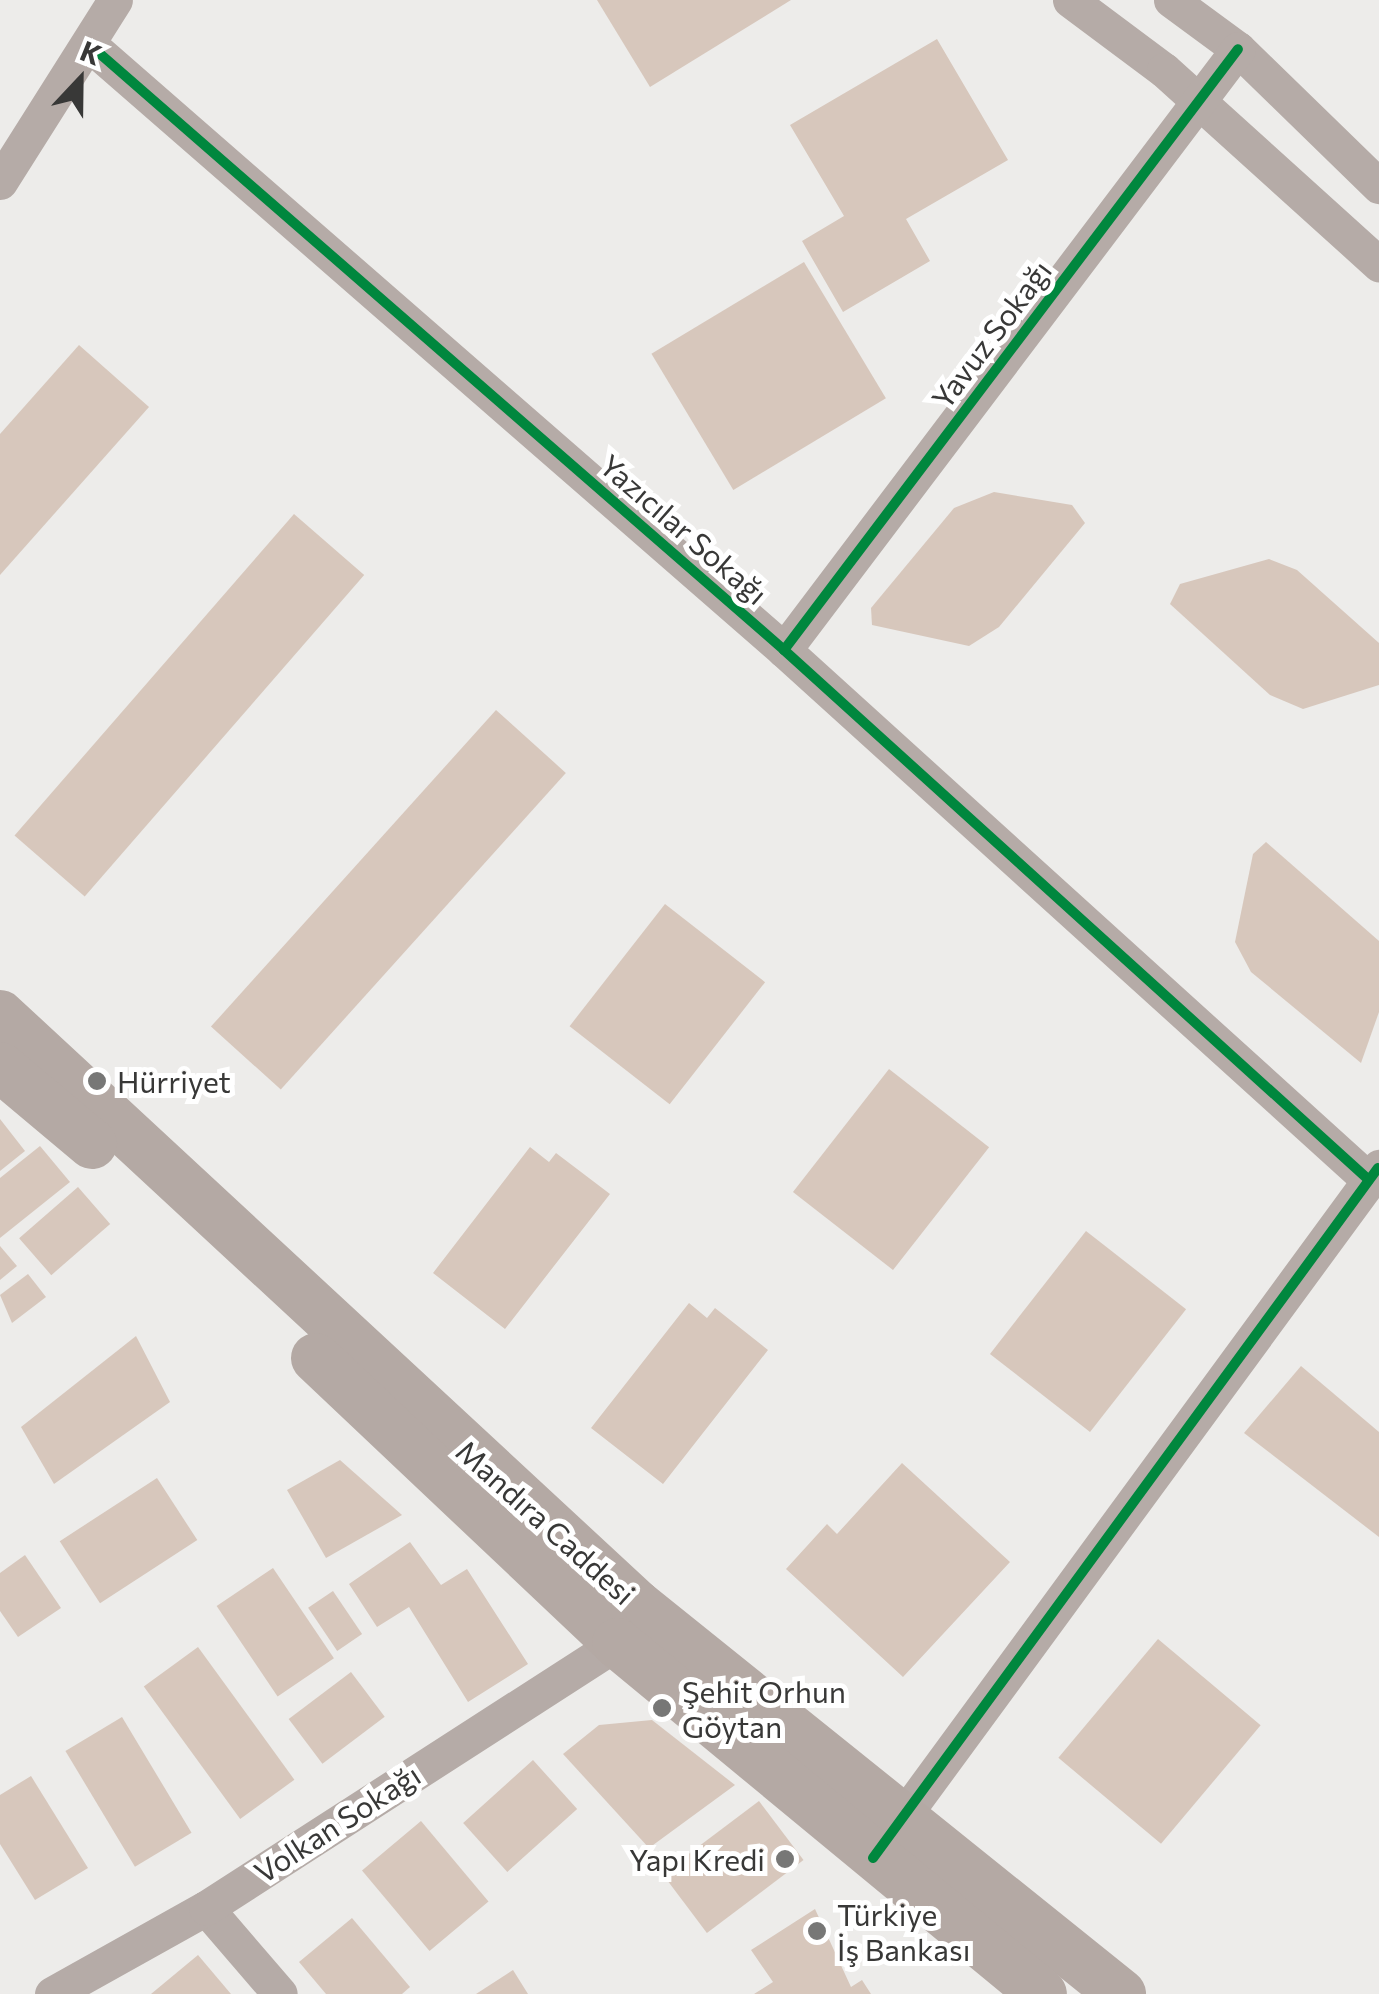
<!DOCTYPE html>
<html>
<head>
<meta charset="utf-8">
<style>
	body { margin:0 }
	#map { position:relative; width:1379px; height:1994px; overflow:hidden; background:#edecea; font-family:Commissioner,sans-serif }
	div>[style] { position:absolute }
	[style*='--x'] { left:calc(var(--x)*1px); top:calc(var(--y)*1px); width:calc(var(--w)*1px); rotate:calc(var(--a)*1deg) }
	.building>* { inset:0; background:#d7c7bc; transform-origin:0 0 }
	.minor>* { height:35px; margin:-17.5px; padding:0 17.5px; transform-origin:17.5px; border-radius:17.5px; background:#b5aba7 }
	.secondary>* { height:50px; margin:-25px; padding:0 25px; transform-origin:25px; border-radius:25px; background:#b4a9a4 }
	.cycleway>* { height:10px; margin:-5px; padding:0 5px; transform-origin:5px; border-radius:5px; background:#00873e }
	.dots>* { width:28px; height:28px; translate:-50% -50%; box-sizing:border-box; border:5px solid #fff; border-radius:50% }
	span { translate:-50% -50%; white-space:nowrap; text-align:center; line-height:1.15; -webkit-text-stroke:10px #fff; paint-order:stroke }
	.street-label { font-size:30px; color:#383837 }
	.poi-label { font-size:30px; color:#383837 }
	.left { translate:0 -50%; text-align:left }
	.right { translate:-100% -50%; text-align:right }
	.north { position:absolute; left:30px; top:30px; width:100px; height:100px; -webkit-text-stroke:8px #fff; paint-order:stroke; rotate:22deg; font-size:28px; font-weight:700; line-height:40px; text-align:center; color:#383837 }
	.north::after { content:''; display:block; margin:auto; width:35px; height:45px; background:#383837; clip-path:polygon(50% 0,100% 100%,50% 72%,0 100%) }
</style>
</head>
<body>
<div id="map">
	<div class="building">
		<div style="clip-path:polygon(597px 0,791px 0,650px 87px)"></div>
		<div style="clip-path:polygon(937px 39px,1008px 160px,906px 219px,930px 261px,843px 312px,802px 241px,844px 216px,790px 125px)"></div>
		<div style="left:804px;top:262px;width:159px;height:178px;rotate:59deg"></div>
		<div style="clip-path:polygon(79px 345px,149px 407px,0 575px,0 434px)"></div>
		<div style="clip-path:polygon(994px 492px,1072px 505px,1085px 523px,999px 627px,969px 646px,872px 625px,871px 608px,954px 508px)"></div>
		<div style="left:294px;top:514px;width:93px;height:426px;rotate:41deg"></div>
		<div style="clip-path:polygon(1269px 559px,1297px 570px,1379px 643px,1379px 685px,1303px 709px,1270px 695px,1170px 604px,1180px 584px)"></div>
		<div style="left:496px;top:710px;width:94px;height:426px;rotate:42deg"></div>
		<div style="clip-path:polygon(1266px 842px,1379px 941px,1379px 1012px,1361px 1063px,1251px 972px,1235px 942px,1253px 854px)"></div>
		<div style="left:665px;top:904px;width:127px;height:155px;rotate:38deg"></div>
		<div style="left:889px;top:1069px;width:127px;height:156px;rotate:38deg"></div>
		<div style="clip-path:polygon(0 1119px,25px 1151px,0 1171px)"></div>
		<div style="clip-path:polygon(40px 1146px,70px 1182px,0 1238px,0 1178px)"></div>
		<div style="clip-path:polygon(530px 1147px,549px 1162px,556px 1153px,610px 1194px,505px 1329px,433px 1273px)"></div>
		<div style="left:78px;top:1187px;width:49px;height:78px;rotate:49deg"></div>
		<div style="left:1086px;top:1231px;width:127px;height:156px;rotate:38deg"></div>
		<div style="clip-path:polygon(0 1246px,17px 1266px,0 1280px)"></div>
		<div style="clip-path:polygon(28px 1274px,46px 1297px,12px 1323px,0 1295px)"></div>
		<div style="clip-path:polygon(689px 1303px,707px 1318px,715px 1308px,768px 1350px,663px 1484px,591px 1428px)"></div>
		<div style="clip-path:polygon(136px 1336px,170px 1402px,54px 1484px,21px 1427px)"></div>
		<div style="clip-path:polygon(1301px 1366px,1379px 1432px,1379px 1537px,1244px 1433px)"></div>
		<div style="clip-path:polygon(340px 1460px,402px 1515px,326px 1558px,287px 1490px)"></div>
		<div style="clip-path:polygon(902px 1463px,1010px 1562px,903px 1677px,786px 1569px,827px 1524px,837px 1534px)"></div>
		<div style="left:157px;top:1478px;width:74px;height:116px;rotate:57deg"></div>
		<div style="clip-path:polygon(410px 1542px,441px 1585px,467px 1569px,528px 1664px,468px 1702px,409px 1607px,377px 1627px,349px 1584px)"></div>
		<div style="clip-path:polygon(25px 1555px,61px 1608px,18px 1637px,0 1611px,0 1573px)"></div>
		<div style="left:273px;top:1568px;width:109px;height:68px;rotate:56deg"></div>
		<div style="left:333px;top:1591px;width:52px;height:30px;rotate:56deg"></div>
		<div style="left:1158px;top:1639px;width:134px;height:155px;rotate:40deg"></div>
		<div style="left:198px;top:1647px;width:164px;height:67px;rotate:54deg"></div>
		<div style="left:351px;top:1672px;width:56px;height:78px;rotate:53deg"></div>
		<div style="left:122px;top:1717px;width:135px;height:66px;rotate:59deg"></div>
		<div style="clip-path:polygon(652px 1720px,735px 1785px,649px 1848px,563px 1754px,599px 1725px)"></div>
		<div style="left:533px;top:1760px;width:66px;height:94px;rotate:48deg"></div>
		<div style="clip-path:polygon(31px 1776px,88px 1868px,35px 1900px,0 1844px,0 1795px)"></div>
		<div style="left:759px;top:1801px;width:74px;height:121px;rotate:53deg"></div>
		<div style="left:421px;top:1821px;width:105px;height:77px;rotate:50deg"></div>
		<div style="clip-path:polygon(815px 1909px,851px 1987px,862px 1980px,871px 1994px,754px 1994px,773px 1982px,751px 1950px)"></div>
		<div style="clip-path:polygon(352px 1918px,410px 1987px,402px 1994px,326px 1994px,299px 1962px)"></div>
		<div style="clip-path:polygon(198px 1955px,231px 1994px,151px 1994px)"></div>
		<div style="clip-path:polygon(513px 1970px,528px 1994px,476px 1994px)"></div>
	</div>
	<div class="minor">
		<div style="--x:1070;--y:0;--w:117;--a:36.7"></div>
		<div style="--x:1164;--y:70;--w:290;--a:42.1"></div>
		<div style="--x:1171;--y:0;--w:83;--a:36.2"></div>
		<div style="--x:1238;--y:49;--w:197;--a:44.2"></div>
		<div style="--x:91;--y:46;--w:919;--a:41.07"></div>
		<div style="--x:784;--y:650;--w:789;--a:42.18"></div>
		<div style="--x:0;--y:182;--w:215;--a:-57.7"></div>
		<div style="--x:784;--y:650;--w:753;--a:-52.93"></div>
		<div style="--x:888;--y:1837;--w:831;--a:-53.76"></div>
		<div style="--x:206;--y:1908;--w:113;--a:49.3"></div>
		<div style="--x:52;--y:1994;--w:176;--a:-29.2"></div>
		<div style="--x:206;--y:1908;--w:489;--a:-32.8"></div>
	</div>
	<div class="secondary">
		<div style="--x:0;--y:1015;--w:868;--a:42.81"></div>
		<div style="--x:637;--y:1605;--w:621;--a:38.79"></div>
		<div style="--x:0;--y:1067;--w:120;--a:39.9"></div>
		<div style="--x:316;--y:1358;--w:415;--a:43.4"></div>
		<div style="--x:617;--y:1643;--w:551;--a:39.55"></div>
	</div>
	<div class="cycleway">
		<div style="--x:91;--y:46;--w:919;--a:41.07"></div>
		<div style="--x:784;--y:650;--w:789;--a:42.18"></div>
		<div style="--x:784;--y:650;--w:753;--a:-52.93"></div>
		<div style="--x:873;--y:1858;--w:855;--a:-53.8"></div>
	</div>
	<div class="dots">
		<div style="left:97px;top:1081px;background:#777776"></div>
		<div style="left:662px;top:1708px;background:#777776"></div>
		<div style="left:785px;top:1859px;background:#777776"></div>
		<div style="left:817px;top:1931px;background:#777776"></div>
	</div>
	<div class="street-label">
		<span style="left:991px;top:334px;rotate:-53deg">Yavuz Sokağı</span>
		<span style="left:684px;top:529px;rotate:41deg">Yazıcılar Sokağı</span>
		<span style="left:546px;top:1522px;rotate:42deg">Mandıra Caddesi</span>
		<span style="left:337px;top:1823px;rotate:-33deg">Volkan Sokağı</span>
	</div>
	<div class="poi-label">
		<span class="left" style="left:117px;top:1081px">Hürriyet</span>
		<span class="left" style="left:682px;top:1708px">Şehit Orhun<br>Göytan</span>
		<span class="right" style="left:765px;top:1859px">Yapı Kredi</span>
		<span class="left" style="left:837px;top:1931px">Türkiye<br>İş Bankası</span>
	</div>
	<div class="north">K</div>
</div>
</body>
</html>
